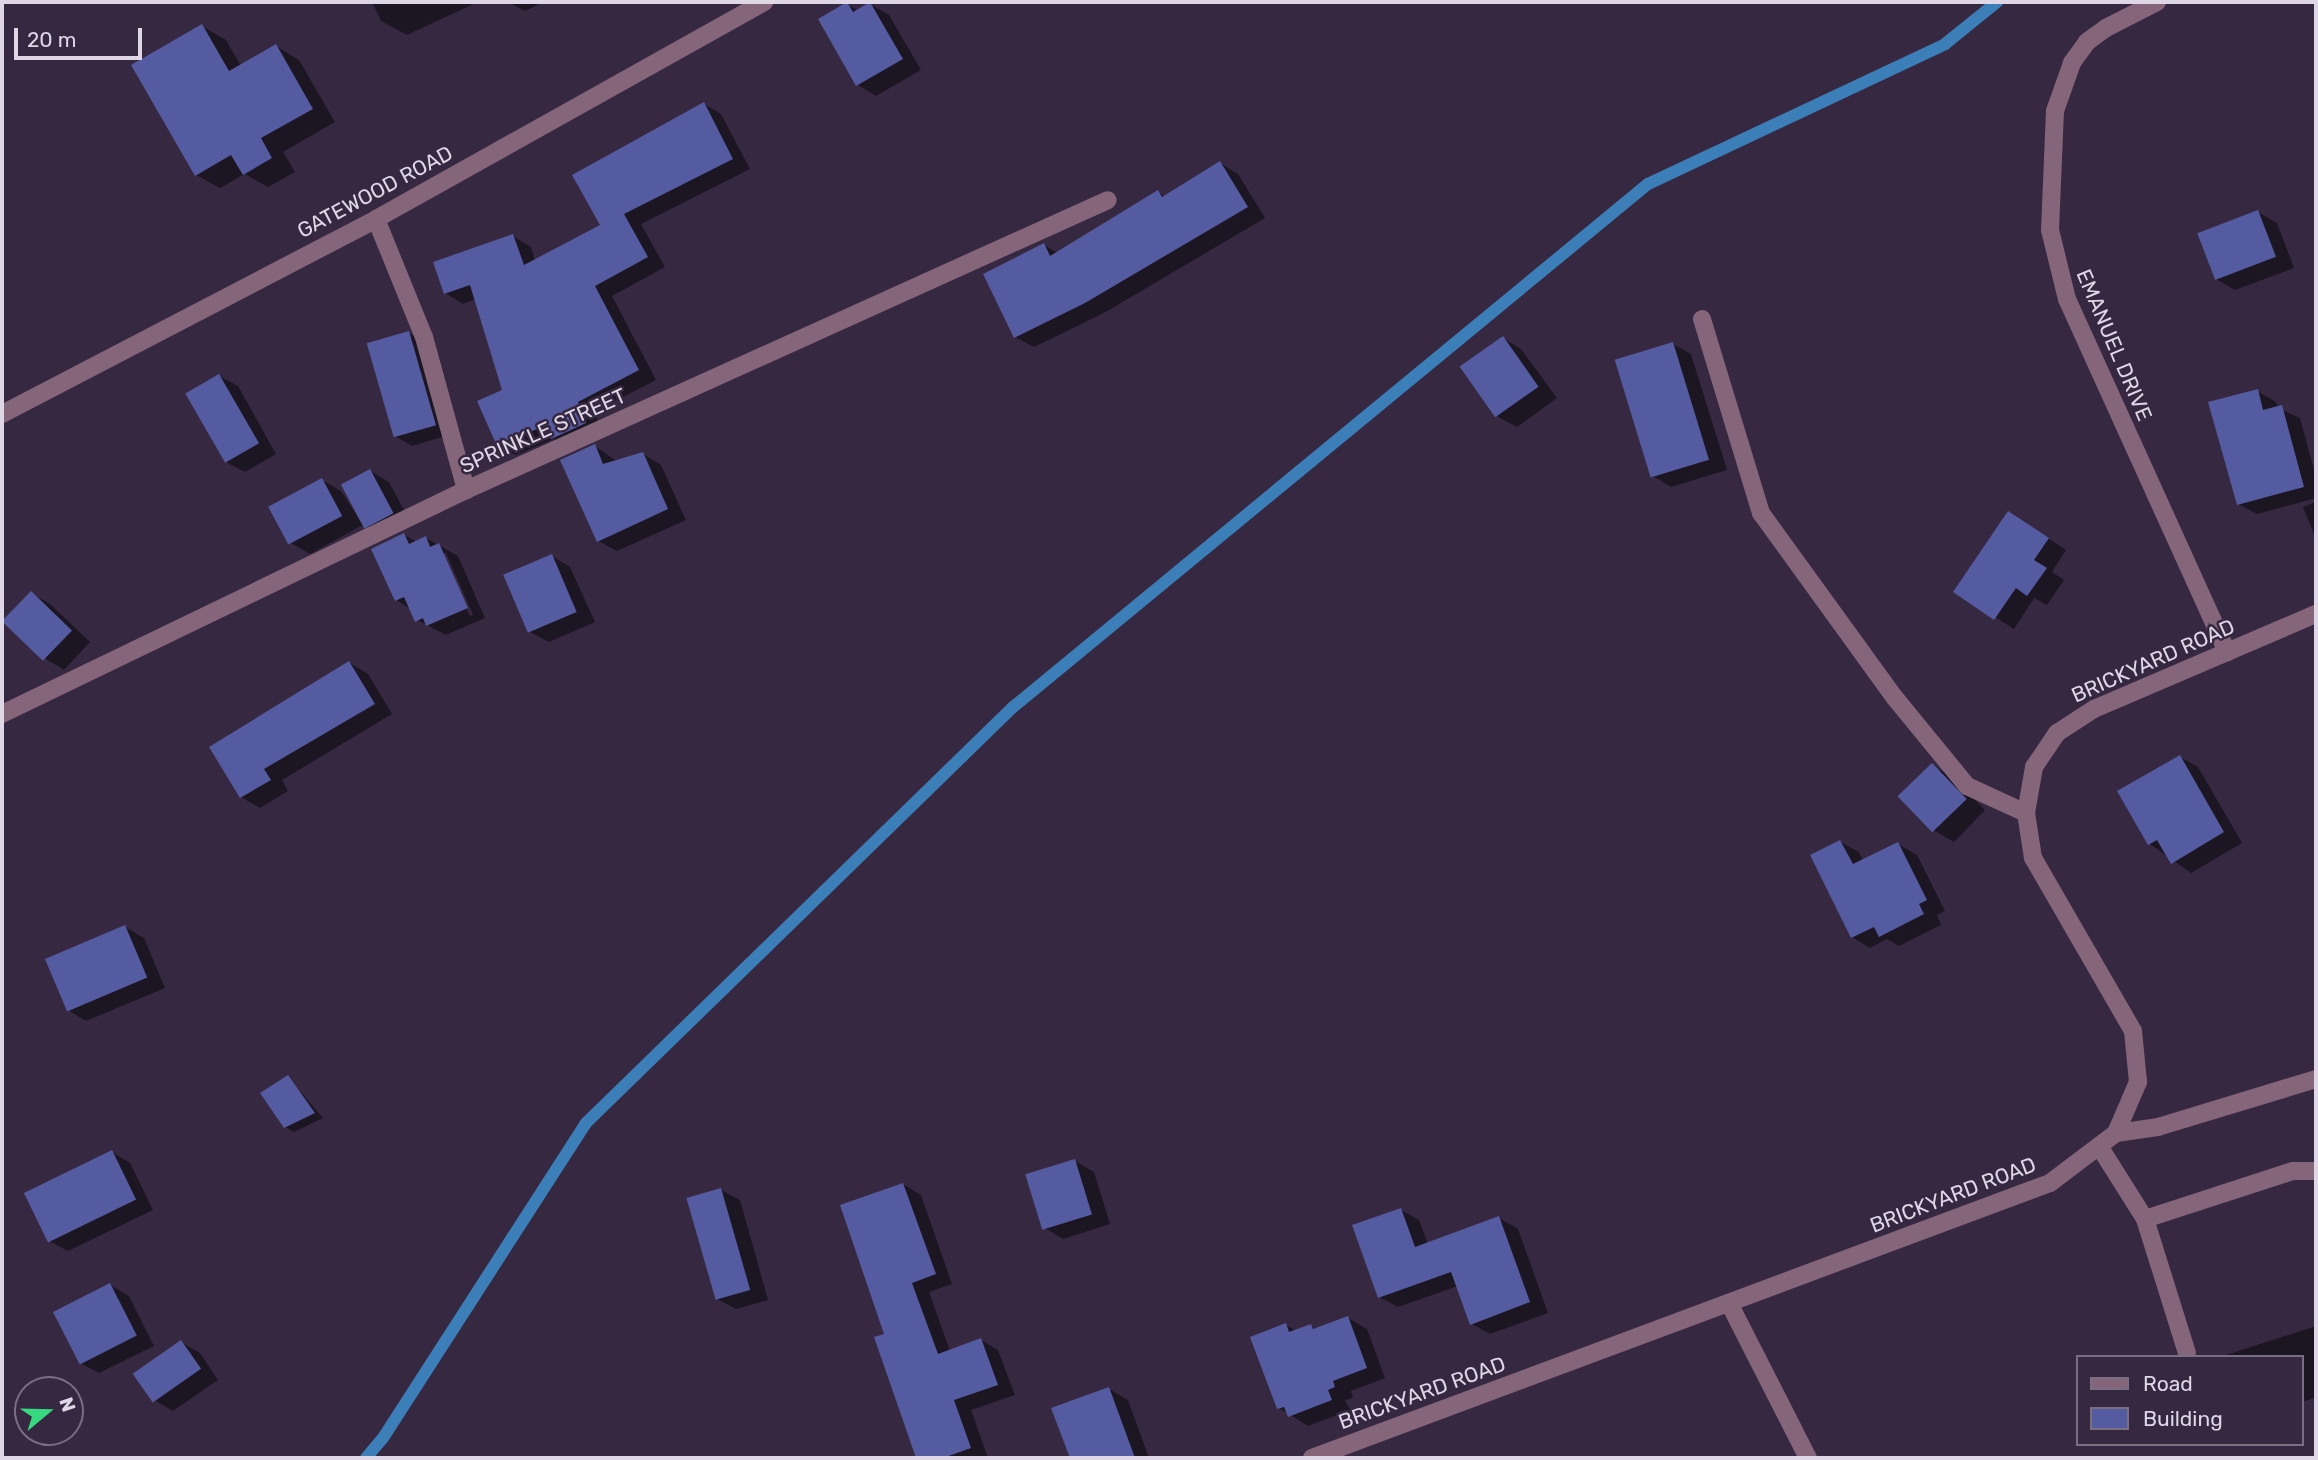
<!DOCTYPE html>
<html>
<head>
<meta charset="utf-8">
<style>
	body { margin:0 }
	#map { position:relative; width:2318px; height:1460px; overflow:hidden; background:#362841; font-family:Rubik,sans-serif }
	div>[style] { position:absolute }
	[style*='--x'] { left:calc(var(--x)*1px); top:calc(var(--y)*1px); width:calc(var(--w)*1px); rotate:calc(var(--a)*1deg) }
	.shadow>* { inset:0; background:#0007 }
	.stream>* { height:12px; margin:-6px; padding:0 6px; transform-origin:6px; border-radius:6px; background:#3c7fb8 }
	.building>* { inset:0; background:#555ba1; transform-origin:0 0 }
	.minor>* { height:18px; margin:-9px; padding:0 9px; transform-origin:9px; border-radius:9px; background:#85657a }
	span { translate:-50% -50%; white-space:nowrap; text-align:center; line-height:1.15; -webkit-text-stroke:5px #362841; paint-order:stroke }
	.street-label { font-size:21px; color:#dfd6e6 }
	.frame { position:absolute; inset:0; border:4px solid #dfd6e6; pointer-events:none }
	.legend { position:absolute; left:2076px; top:1355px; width:228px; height:91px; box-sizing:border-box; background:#362841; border:2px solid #7a6e83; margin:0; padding:9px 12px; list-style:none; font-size:21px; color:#dfd6e6 }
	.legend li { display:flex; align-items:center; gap:14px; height:35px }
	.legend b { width:35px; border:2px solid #7a6e83 }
	.north { position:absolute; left:14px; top:1376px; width:70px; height:70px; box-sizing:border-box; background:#362841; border:2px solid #7a6e83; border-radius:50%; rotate:71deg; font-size:19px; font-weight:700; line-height:28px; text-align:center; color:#dfd6e6 }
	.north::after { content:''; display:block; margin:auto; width:24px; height:32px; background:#36d880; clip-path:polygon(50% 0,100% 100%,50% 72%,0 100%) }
	.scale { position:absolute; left:14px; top:28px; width:128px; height:32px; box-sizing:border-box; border:4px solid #dfd6e6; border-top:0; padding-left:9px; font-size:21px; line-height:24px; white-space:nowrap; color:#dfd6e6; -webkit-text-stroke:5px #362841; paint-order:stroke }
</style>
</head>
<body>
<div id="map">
	<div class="shadow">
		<div style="clip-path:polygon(372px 2px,478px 2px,407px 35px,381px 21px)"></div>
		<div style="clip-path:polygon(508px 2px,543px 2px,525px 11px)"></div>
		<div style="clip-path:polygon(847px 4px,859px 11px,870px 4px,889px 15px,921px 70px,876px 96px,858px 85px)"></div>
		<div style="clip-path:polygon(202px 26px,226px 40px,241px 66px,276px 46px,299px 60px,335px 122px,283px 152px,295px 172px,268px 187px,245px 174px,220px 188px,196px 175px)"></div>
		<div style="clip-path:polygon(704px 104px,721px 114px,750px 169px,641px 224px,665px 267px,612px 296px,656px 380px,594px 412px,603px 433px,570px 448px,554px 439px,516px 455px,498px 445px,504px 391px,476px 299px,463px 304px,445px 293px,513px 236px,531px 247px,535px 261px,603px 226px)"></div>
		<div style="clip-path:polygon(1220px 163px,1238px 174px,1265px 218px,1104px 313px,1034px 347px,1015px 337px,1044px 245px,1058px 253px,1158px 192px,1165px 197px)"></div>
		<div style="clip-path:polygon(2258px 212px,2277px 223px,2294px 268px,2235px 290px,2216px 279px)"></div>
		<div style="clip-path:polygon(409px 333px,426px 343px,452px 434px,412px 446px,395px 436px)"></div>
		<div style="clip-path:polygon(1503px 338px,1521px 349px,1557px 398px,1517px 427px,1498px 417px)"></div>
		<div style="clip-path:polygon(1673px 344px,1691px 354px,1727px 470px,1671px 487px,1653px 476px)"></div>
		<div style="clip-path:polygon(219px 376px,238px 386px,276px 454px,245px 472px,226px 462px)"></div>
		<div style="clip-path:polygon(2257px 391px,2276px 402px,2278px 408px,2300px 418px,2316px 477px,2316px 498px,2257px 514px,2238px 504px)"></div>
		<div style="clip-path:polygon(595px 446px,615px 460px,643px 454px,661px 465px,686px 520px,617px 551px,598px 541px)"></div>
		<div style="clip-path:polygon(370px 471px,389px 482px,411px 523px,381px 537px,361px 526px,310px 554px,291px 543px,322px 480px,341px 491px,360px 520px)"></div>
		<div style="clip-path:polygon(2316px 502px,2316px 539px,2303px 507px)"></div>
		<div style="clip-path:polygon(2027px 524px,2066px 550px,2052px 572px,2064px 580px,2047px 605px,2034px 598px,2014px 629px,1956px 592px)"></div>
		<div style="clip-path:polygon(evenodd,404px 535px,417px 542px,426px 538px,458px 556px,485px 618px,446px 635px,417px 620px,411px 609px,396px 600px,404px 535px,442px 553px,446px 553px,473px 615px,470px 616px,442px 553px)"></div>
		<div style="clip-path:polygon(552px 556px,570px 567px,595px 622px,549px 642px,530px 632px)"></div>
		<div style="clip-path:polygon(32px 594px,50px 604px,90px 642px,64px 670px,46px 659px)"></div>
		<div style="clip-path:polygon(350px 663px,368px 674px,392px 714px,282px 780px,288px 791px,260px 808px,241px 797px)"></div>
		<div style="clip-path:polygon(2180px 757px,2198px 767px,2242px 843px,2191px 873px,2150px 844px)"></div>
		<div style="clip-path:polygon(1932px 766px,1951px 776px,1985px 810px,1954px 842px,1935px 831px)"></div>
		<div style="clip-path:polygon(1840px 842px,1859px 852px,1863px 861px,1898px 844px,1917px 855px,1945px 911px,1937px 915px,1941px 925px,1899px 946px,1887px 939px,1870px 948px,1852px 937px)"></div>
		<div style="clip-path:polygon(125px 927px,144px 938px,165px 988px,86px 1021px,68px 1010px)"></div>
		<div style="clip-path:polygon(288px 1077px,323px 1118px,294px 1132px,285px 1127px)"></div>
		<div style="clip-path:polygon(112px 1152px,130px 1163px,153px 1210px,68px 1251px,49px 1241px)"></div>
		<div style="clip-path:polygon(1075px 1161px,1094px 1172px,1110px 1224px,1063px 1239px,1045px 1228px)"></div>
		<div style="clip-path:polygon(903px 1184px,921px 1195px,952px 1284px,929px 1292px,950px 1351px,981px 1340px,998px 1350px,1015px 1395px,971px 1410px,988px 1458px,918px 1458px,876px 1338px,886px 1335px)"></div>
		<div style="clip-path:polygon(721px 1190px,740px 1200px,768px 1300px,736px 1309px,717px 1299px)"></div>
		<div style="clip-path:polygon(1401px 1210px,1419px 1220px,1428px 1244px,1499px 1218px,1518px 1229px,1548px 1313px,1490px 1334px,1472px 1324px,1458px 1286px,1398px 1307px,1379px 1297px)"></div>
		<div style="clip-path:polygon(110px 1285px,129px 1296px,154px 1346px,99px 1373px,80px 1363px)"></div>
		<div style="clip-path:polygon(1348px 1318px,1367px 1329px,1385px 1378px,1351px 1391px,1353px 1398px,1345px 1400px,1350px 1410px,1308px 1426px,1279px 1408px,1286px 1325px,1296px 1331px,1311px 1326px,1317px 1330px)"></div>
		<div style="clip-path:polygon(2316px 1326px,2316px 1397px,2302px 1402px,2302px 1357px,2220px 1357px)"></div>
		<div style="clip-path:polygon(181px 1342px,200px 1353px,218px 1380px,173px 1411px,154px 1400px)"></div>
		<div style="clip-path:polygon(1109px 1389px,1128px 1400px,1149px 1458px,1072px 1458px,1054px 1409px)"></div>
	</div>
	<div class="stream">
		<div style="--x:366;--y:1458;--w:26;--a:-50"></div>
		<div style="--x:383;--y:1438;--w:375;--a:-57.2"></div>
		<div style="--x:586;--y:1123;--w:595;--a:-44.25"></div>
		<div style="--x:1012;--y:708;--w:824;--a:-39.49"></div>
		<div style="--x:1648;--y:184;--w:328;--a:-25.2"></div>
		<div style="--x:1945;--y:44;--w:67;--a:-38.9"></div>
	</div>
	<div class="building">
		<div style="clip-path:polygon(847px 2px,853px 12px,870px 2px,903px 59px,856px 86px,818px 19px)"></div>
		<div style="clip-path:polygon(202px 24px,229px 71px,276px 44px,313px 109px,261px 138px,272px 158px,243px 175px,231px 155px,195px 176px,131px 65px)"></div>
		<div style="clip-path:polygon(704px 102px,733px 159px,624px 214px,648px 257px,595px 286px,639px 370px,578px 402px,586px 423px,551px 439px,544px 426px,497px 446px,477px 401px,502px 390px,470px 285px,444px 294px,433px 262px,513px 234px,524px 265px,600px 225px,572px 175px)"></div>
		<div style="clip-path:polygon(1220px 161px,1248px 207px,1085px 303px,1014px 338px,983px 274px,1044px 243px,1050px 256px,1158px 190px,1162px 197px)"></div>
		<div style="left:2258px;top:210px;width:50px;height:65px;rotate:69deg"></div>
		<div style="left:409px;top:331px;width:98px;height:44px;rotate:74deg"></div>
		<div style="left:1503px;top:336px;width:62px;height:53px;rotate:55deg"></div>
		<div style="left:1673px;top:342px;width:123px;height:61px;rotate:73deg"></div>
		<div style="left:219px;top:374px;width:80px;height:39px;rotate:60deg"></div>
		<div style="clip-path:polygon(2258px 389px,2263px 410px,2282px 405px,2304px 487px,2237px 505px,2208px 402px)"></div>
		<div style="clip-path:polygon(595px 444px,603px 464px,643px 452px,668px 509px,597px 542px,560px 460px)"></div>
		<div style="left:370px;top:469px;width:50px;height:33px;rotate:62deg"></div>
		<div style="left:322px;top:478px;width:43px;height:61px;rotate:62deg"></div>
		<div style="clip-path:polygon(2008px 511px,2049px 538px,2034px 560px,2047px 568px,2027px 596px,2016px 588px,1994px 620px,1953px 592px)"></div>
		<div style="clip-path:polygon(404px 533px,409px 544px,426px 536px,430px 547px,439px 543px,468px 608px,426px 626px,423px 618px,415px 622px,404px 597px,395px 601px,371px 549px)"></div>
		<div style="left:552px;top:554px;width:63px;height:53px;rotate:67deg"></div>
		<div style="left:31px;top:591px;width:57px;height:42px;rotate:44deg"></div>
		<div style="clip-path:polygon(349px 661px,375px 704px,264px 769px,271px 780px,240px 798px,209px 747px)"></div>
		<div style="clip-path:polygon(2180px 755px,2224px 832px,2171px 864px,2157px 840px,2148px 845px,2117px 791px)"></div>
		<div style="left:1932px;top:763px;width:50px;height:48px;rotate:46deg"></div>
		<div style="clip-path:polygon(1840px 840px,1853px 864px,1898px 842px,1927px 900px,1919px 904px,1924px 914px,1879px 937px,1874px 927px,1851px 938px,1810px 855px)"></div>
		<div style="left:125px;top:925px;width:57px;height:87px;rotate:67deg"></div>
		<div style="clip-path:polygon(288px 1075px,315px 1113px,284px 1128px,260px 1093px)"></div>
		<div style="left:112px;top:1150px;width:55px;height:98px;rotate:64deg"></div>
		<div style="left:1075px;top:1159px;width:58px;height:52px;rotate:73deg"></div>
		<div style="clip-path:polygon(903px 1183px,936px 1274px,912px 1283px,938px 1354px,981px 1338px,998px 1385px,954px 1400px,971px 1448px,943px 1458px,916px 1458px,874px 1337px,884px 1334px,840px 1205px)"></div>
		<div style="left:721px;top:1188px;width:106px;height:36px;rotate:74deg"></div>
		<div style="clip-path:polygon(1401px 1208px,1415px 1247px,1499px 1216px,1530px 1302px,1470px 1325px,1451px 1272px,1378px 1298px,1352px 1225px)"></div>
		<div style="left:110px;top:1283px;width:59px;height:64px;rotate:63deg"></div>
		<div style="clip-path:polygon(1348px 1316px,1367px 1368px,1333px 1381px,1335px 1387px,1328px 1390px,1332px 1400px,1288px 1417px,1284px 1407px,1277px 1409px,1250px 1337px,1286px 1323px,1289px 1332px,1311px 1324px,1313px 1329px)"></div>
		<div style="left:181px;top:1340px;width:35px;height:59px;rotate:55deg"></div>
		<div style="clip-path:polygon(1109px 1387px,1135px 1458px,1070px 1458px,1051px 1408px)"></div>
	</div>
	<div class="minor">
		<div style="--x:2157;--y:2;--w:57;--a:153"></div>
		<div style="--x:2106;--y:28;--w:24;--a:144"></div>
		<div style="--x:2087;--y:42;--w:26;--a:126"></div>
		<div style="--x:2072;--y:63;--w:51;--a:109.5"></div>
		<div style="--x:2055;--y:111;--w:119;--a:92.4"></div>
		<div style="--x:2050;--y:230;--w:71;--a:76.2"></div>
		<div style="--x:2067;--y:299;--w:388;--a:65.6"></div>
		<div style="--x:376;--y:219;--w:127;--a:67.9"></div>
		<div style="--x:424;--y:337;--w:159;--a:74.6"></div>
		<div style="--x:1702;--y:319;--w:203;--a:73.1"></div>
		<div style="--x:1761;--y:513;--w:228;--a:54.1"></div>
		<div style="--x:1895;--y:698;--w:114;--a:50.7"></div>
		<div style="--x:1967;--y:786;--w:65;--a:24.6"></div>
		<div style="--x:2;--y:414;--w:422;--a:-27.5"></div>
		<div style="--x:376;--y:219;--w:445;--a:-29.2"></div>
		<div style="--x:2;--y:714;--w:515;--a:-25.77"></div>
		<div style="--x:466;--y:490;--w:704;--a:-24.31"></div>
		<div style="--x:2116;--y:1133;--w:42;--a:-8.1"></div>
		<div style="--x:2158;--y:1127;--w:165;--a:-16.9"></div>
		<div style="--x:2099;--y:1146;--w:86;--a:57.8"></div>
		<div style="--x:2145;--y:1219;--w:140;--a:72.6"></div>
		<div style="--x:2145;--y:1219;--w:156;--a:-18"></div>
		<div style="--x:2293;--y:1171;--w:23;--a:0"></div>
		<div style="--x:1729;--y:1303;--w:174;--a:63"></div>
		<div style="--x:1312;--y:1458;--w:788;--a:-20.44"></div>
		<div style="--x:2050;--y:1183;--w:83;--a:-37.1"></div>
		<div style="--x:2116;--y:1133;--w:56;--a:-66.7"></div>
		<div style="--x:2138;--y:1082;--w:51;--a:-95.6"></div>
		<div style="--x:2133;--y:1031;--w:200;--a:-120"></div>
		<div style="--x:2033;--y:858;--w:46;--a:-98.8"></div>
		<div style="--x:2026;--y:813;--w:47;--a:-80.1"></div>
		<div style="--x:2034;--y:767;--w:41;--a:-55.9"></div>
		<div style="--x:2057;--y:733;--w:44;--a:-33"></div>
		<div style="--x:2094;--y:709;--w:241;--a:-23.2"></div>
	</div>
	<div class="street-label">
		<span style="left:375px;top:192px;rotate:-28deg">GATEWOOD ROAD</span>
		<span style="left:2114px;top:345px;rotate:67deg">EMANUEL DRIVE</span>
		<span style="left:543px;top:431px;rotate:-24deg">SPRINKLE STREET</span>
		<span style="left:2153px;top:661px;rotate:-24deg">BRICKYARD ROAD</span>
		<span style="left:1953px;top:1195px;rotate:-21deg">BRICKYARD ROAD</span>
		<span style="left:1422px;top:1393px;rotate:-20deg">BRICKYARD ROAD</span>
	</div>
	<div class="frame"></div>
	<ul class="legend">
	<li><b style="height:9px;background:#85657a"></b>Road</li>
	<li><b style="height:19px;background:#555ba1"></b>Building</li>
	</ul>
	<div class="north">N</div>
	<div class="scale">20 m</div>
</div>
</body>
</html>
